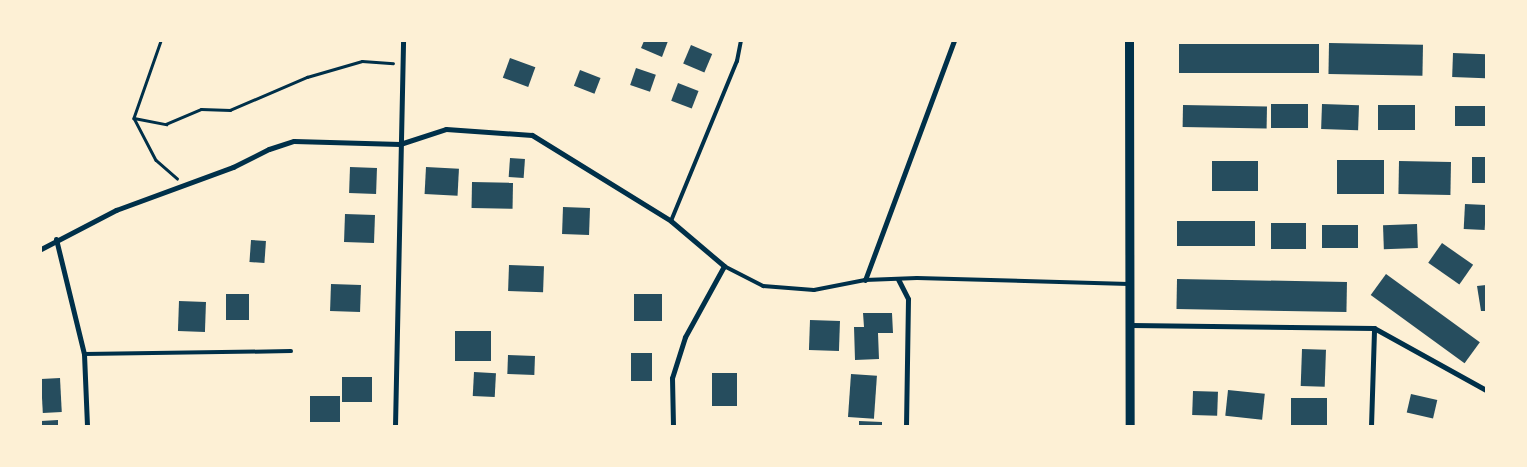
<!DOCTYPE html>
<html>
<head>
<meta charset="utf-8">
<style>
	body { margin:0 }
	#map { position:relative; width:1527px; height:467px; overflow:hidden; background:#fdf0d5; font-family:Barlow,sans-serif }
	div>[style] { position:absolute }
	[style*='--x'] { left:calc(var(--x)*1px); top:calc(var(--y)*1px); width:calc(var(--w)*1px); rotate:calc(var(--a)*1deg) }
	.building>* { inset:0; background:#264d5e; transform-origin:0 0 }
	.path>* { height:2.5px; margin:-1.25px; padding:0 1.25px; transform-origin:1.25px; border-radius:1.25px; background:#003049 }
	.service>* { height:4px; margin:-2px; padding:0 2px; transform-origin:2px; border-radius:2px; background:#003049 }
	.minor>* { height:5px; margin:-2.5px; padding:0 2.5px; transform-origin:2.5px; border-radius:2.5px; background:#003049 }
	.tertiary>* { height:9px; margin:-4.5px; padding:0 4.5px; transform-origin:4.5px; border-radius:4.5px; background:#003049 }
	span { translate:-50% -50%; white-space:nowrap; text-align:center; line-height:1.15; -webkit-text-stroke:4px #fdf0d5; paint-order:stroke }
	.frame { position:absolute; inset:0; border:42px solid #fdf0d5; pointer-events:none }
</style>
</head>
<body>
<div id="map">
	<div class="building">
		<div style="clip-path:polygon(644px 41px,668px 41px,662px 57px,641px 48px)"></div>
		<div style="left:1329px;top:43px;width:94px;height:31px;rotate:1deg"></div>
		<div style="left:1179px;top:44px;width:140px;height:29px"></div>
		<div style="left:691px;top:45px;width:23px;height:20px;rotate:23deg"></div>
		<div style="left:1453px;top:53px;width:33px;height:24px;rotate:2deg"></div>
		<div style="left:510px;top:58px;width:27px;height:21px;rotate:20deg"></div>
		<div style="left:636px;top:68px;width:21px;height:18px;rotate:19deg"></div>
		<div style="left:580px;top:70px;width:22px;height:17px;rotate:21deg"></div>
		<div style="left:678px;top:83px;width:22px;height:19px;rotate:21deg"></div>
		<div style="left:1271px;top:104px;width:37px;height:24px"></div>
		<div style="left:1322px;top:104px;width:37px;height:25px;rotate:2deg"></div>
		<div style="left:1183px;top:105px;width:84px;height:22px;rotate:1deg"></div>
		<div style="left:1378px;top:105px;width:37px;height:25px"></div>
		<div style="left:1486px;top:106px;width:20px;height:31px;rotate:90deg"></div>
		<div style="left:1472px;top:157px;width:14px;height:26px"></div>
		<div style="left:510px;top:158px;width:15px;height:19px;rotate:4deg"></div>
		<div style="left:1337px;top:160px;width:47px;height:34px"></div>
		<div style="left:1212px;top:161px;width:46px;height:30px"></div>
		<div style="left:1399px;top:161px;width:52px;height:33px;rotate:1deg"></div>
		<div style="left:350px;top:167px;width:27px;height:26px;rotate:2deg"></div>
		<div style="left:426px;top:167px;width:33px;height:27px;rotate:3deg"></div>
		<div style="left:472px;top:182px;width:41px;height:26px;rotate:1deg"></div>
		<div style="left:1465px;top:204px;width:21px;height:25px;rotate:3deg"></div>
		<div style="left:563px;top:207px;width:27px;height:27px;rotate:2deg"></div>
		<div style="left:345px;top:214px;width:30px;height:28px;rotate:2deg"></div>
		<div style="left:1255px;top:221px;width:25px;height:78px;rotate:90deg"></div>
		<div style="left:1271px;top:223px;width:35px;height:26px"></div>
		<div style="left:1417px;top:224px;width:24px;height:34px;rotate:88deg"></div>
		<div style="left:1322px;top:225px;width:36px;height:23px"></div>
		<div style="left:251px;top:240px;width:15px;height:22px;rotate:4deg"></div>
		<div style="left:1442px;top:243px;width:38px;height:24px;rotate:35deg"></div>
		<div style="left:509px;top:265px;width:35px;height:26px;rotate:2deg"></div>
		<div style="left:1386px;top:274px;width:116px;height:26px;rotate:36deg"></div>
		<div style="left:1177px;top:279px;width:170px;height:30px;rotate:1deg"></div>
		<div style="left:331px;top:284px;width:30px;height:27px;rotate:2deg"></div>
		<div style="clip-path:polygon(1486px 285px,1486px 311px,1481px 311px,1477px 286px)"></div>
		<div style="left:226px;top:294px;width:23px;height:26px"></div>
		<div style="left:634px;top:294px;width:28px;height:27px"></div>
		<div style="left:179px;top:301px;width:27px;height:30px;rotate:2deg"></div>
		<div style="clip-path:polygon(863px 313px,892px 313px,893px 333px,878px 333px,879px 359px,855px 360px,854px 327px,864px 327px)"></div>
		<div style="left:810px;top:320px;width:30px;height:30px;rotate:2deg"></div>
		<div style="left:455px;top:331px;width:36px;height:30px"></div>
		<div style="left:1302px;top:349px;width:24px;height:37px;rotate:2deg"></div>
		<div style="left:631px;top:353px;width:21px;height:28px"></div>
		<div style="left:508px;top:355px;width:27px;height:19px;rotate:2deg"></div>
		<div style="left:474px;top:372px;width:22px;height:24px;rotate:3deg"></div>
		<div style="left:712px;top:373px;width:25px;height:33px"></div>
		<div style="left:851px;top:374px;width:26px;height:43px;rotate:4deg"></div>
		<div style="left:342px;top:377px;width:30px;height:25px"></div>
		<div style="left:60px;top:378px;width:34px;height:19px;rotate:87deg"></div>
		<div style="left:1228px;top:390px;width:37px;height:26px;rotate:6deg"></div>
		<div style="left:1193px;top:391px;width:25px;height:24px;rotate:2deg"></div>
		<div style="left:1411px;top:394px;width:27px;height:19px;rotate:13deg"></div>
		<div style="left:310px;top:396px;width:30px;height:26px"></div>
		<div style="left:1291px;top:398px;width:36px;height:28px"></div>
		<div style="clip-path:polygon(58px 420px,58px 426px,41px 426px,41px 421px)"></div>
		<div style="clip-path:polygon(859px 421px,882px 422px,882px 426px,859px 426px)"></div>
	</div>
	<div class="path">
		<div style="--x:161;--y:41;--w:82;--a:109.3"></div>
		<div style="--x:134;--y:118;--w:47;--a:62.4"></div>
		<div style="--x:156;--y:160;--w:28;--a:41"></div>
		<div style="--x:134;--y:118;--w:33;--a:11"></div>
		<div style="--x:166;--y:124;--w:38;--a:-23"></div>
		<div style="--x:201;--y:109;--w:29;--a:2"></div>
		<div style="--x:230;--y:110;--w:84;--a:-23.2"></div>
		<div style="--x:307;--y:77;--w:57;--a:-16.2"></div>
		<div style="--x:362;--y:61;--w:31;--a:4"></div>
	</div>
	<div class="service">
		<div style="--x:671;--y:221;--w:173;--a:-67.6"></div>
		<div style="--x:737;--y:61;--w:20;--a:-79"></div>
		<div style="--x:724;--y:266;--w:44;--a:27.1"></div>
		<div style="--x:763;--y:286;--w:51;--a:4.5"></div>
		<div style="--x:814;--y:290;--w:52;--a:-11.1"></div>
		<div style="--x:865;--y:280;--w:52;--a:-2.2"></div>
		<div style="--x:917;--y:278;--w:212;--a:1.6"></div>
		<div style="--x:84;--y:354;--w:207;--a:-0.8"></div>
	</div>
	<div class="minor">
		<div style="--x:56;--y:239;--w:118;--a:76.3"></div>
		<div style="--x:84;--y:354;--w:72;--a:87.6"></div>
		<div style="--x:41;--y:249;--w:85;--a:-27.5"></div>
		<div style="--x:116;--y:210;--w:125;--a:-20.2"></div>
		<div style="--x:233;--y:167;--w:40;--a:-26.6"></div>
		<div style="--x:269;--y:149;--w:26;--a:-18"></div>
		<div style="--x:294;--y:141;--w:106;--a:1.6"></div>
		<div style="--x:400;--y:144;--w:48;--a:-18.1"></div>
		<div style="--x:446;--y:129;--w:86;--a:4"></div>
		<div style="--x:532;--y:135;--w:163;--a:31.7"></div>
		<div style="--x:671;--y:221;--w:70;--a:40.3"></div>
		<div style="--x:724;--y:266;--w:81;--a:118.8"></div>
		<div style="--x:685;--y:337;--w:43;--a:107.6"></div>
		<div style="--x:672;--y:378;--w:48;--a:88.8"></div>
		<div style="--x:898;--y:279;--w:22;--a:63"></div>
		<div style="--x:908;--y:299;--w:127;--a:90.9"></div>
		<div style="--x:865;--y:280;--w:255;--a:-69.6"></div>
		<div style="--x:1131;--y:325;--w:243;--a:0.7"></div>
		<div style="--x:1374;--y:328;--w:128;--a:29"></div>
		<div style="--x:395;--y:426;--w:385;--a:-88.8"></div>
		<div style="--x:1371;--y:426;--w:98;--a:-88.2"></div>
	</div>
	<div class="tertiary">
		<div style="--x:1129;--y:41;--w:385;--a:89.9"></div>
	</div>
	<div class="frame"></div>
</div>
</body>
</html>
